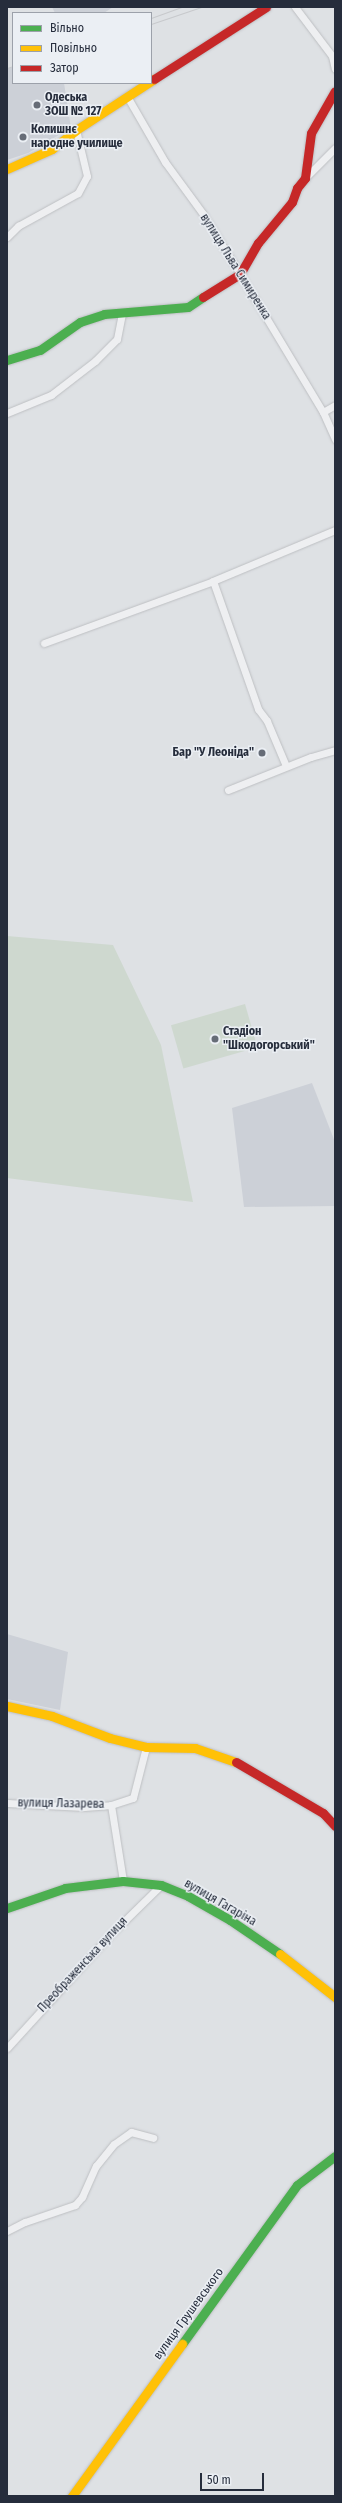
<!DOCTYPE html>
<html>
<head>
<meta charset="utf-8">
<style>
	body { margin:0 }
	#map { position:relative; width:342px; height:2503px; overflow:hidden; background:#dee1e4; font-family:"Fira Sans Condensed",sans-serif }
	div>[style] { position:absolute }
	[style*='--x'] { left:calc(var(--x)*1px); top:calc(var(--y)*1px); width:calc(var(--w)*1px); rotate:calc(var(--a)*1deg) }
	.built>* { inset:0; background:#ccd0d7 }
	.green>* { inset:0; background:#ced8cf; transform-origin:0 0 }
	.roads { filter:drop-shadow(0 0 1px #bdbfc2) drop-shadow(0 0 1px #bdbfc2) }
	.street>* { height:7px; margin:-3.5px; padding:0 3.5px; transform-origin:3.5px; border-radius:3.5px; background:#eeeff1 }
	.fast>* { height:9px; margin:-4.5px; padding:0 4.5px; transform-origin:4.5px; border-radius:4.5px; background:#4caf50 }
	.slow>* { height:9px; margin:-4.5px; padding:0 4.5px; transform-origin:4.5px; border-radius:4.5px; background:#ffc107 }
	.jam>* { height:9px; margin:-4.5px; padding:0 4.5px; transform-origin:4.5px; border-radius:4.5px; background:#c62828 }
	.tram>* { height:1px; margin:-0.5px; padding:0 0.5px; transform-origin:0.5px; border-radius:0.5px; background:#c7c9cc }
	.dots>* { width:11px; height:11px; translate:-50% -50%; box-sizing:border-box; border:2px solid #ebeff4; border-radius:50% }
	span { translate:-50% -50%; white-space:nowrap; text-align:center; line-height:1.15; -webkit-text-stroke:3px #ebeff4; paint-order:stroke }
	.poi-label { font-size:12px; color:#262d3c; font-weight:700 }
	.left { translate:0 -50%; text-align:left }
	.right { translate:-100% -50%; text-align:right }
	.street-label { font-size:12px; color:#262d3c }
	.frame { position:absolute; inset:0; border:8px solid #262d3c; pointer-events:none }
	.legend { position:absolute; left:12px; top:12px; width:140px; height:72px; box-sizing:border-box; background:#ebeff4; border:1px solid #9ca1aa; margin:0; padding:5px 7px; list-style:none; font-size:12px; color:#262d3c }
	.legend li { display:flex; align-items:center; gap:8px; height:20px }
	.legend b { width:20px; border:1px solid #9ca1aa }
	.scale { position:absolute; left:200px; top:2473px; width:64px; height:18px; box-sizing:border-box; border:2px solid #262d3c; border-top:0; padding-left:5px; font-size:12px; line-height:14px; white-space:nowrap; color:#262d3c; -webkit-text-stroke:3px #ebeff4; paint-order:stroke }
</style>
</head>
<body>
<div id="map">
	<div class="built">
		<div style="clip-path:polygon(52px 7px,113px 7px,104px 13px,55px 13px)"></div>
		<div style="clip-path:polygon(13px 67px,13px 83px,64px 83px,71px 128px,28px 153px,7px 160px,7px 69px)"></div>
		<div style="clip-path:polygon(312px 1083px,335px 1142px,335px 1206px,244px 1207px,232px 1108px)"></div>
		<div style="clip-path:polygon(7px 1634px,68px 1652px,60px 1710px,7px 1699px)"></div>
	</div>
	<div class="green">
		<div style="clip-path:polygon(7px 936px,113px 945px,161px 1045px,193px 1202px,7px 1178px)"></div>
		<div style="left:245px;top:1004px;width:45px;height:77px;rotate:74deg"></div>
	</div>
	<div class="roads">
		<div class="street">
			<div style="--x:295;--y:7;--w:61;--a:52.9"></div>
			<div style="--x:332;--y:56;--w:13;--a:77"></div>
			<div style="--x:128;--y:98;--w:74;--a:60"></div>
			<div style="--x:165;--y:162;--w:64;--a:53.8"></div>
			<div style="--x:203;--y:214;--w:70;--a:58.3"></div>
			<div style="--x:240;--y:274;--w:161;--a:59"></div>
			<div style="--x:323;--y:412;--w:30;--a:66"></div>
			<div style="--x:305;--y:178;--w:42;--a:-45"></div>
			<div style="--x:7;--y:237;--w:16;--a:-45"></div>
			<div style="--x:18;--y:226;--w:68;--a:-28.8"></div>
			<div style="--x:78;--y:193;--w:19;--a:-62"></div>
			<div style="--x:87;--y:176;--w:47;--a:-103.4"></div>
			<div style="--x:323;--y:412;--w:14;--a:-30"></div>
			<div style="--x:7;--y:413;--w:48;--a:-22.2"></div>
			<div style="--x:51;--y:395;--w:56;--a:-37.7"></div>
			<div style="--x:95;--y:361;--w:31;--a:-45"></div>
			<div style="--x:117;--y:339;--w:25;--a:-79"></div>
			<div style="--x:213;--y:581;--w:136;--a:70.6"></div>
			<div style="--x:258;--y:709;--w:15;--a:53"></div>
			<div style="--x:267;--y:721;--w:49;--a:67.1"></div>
			<div style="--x:44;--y:643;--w:180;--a:-20.1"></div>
			<div style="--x:213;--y:581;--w:132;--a:-22.7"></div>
			<div style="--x:228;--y:790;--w:89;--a:-21.7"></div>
			<div style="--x:311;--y:757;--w:25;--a:-16"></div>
			<div style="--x:7;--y:1803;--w:77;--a:3"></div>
			<div style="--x:84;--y:1807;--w:27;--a:-4"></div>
			<div style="--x:111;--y:1805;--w:23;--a:-18"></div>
			<div style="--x:133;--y:1798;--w:53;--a:-75.7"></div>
			<div style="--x:111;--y:1805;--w:77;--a:81"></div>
			<div style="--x:7;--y:2048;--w:153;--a:-47.7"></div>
			<div style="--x:110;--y:1935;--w:71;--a:-44.4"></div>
			<div style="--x:7;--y:2231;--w:20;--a:-27"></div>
			<div style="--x:25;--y:2222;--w:53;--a:-18.8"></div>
			<div style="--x:75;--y:2205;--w:11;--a:-49"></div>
			<div style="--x:82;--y:2197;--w:34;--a:-66"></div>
			<div style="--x:96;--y:2166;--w:28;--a:-51"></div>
			<div style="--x:114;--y:2144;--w:21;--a:-35"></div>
			<div style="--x:131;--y:2132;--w:23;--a:15"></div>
		</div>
		<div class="fast">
			<div style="--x:7;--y:360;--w:34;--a:-17"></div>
			<div style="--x:40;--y:350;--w:49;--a:-35"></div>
			<div style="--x:80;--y:322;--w:25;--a:-18"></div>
			<div style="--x:104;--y:314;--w:84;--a:-4.8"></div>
			<div style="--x:188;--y:307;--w:18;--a:-34"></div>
			<div style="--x:7;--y:1908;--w:61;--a:-19"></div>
			<div style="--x:65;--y:1888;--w:58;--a:-6.9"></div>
			<div style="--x:123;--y:1881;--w:38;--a:6"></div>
			<div style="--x:161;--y:1885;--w:29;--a:22"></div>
			<div style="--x:188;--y:1896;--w:48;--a:29.7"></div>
			<div style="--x:230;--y:1920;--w:60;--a:34.2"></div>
			<div style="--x:182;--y:2344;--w:196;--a:-54.1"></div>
			<div style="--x:297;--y:2185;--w:48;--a:-37.3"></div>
		</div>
		<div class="slow">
			<div style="--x:7;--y:169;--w:49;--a:-24"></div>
			<div style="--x:52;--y:149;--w:31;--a:-38"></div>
			<div style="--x:76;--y:130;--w:93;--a:-33.2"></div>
			<div style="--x:7;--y:1706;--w:46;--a:12.5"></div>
			<div style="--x:52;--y:1716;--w:62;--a:20.8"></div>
			<div style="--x:110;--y:1738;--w:37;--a:14"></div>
			<div style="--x:146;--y:1747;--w:49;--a:1.2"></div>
			<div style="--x:195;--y:1748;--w:43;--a:18.9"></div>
			<div style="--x:280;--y:1954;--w:70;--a:38"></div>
			<div style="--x:72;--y:2496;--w:188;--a:-54.1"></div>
		</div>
		<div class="jam">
			<div style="--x:154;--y:79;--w:133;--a:-32.7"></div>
			<div style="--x:203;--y:297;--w:44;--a:-31.9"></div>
			<div style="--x:240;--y:274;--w:36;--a:-60"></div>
			<div style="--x:258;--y:243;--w:53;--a:-50.3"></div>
			<div style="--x:292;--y:202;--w:15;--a:-70"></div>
			<div style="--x:297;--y:188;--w:13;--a:-51"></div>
			<div style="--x:305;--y:178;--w:45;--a:-82.4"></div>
			<div style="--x:311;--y:133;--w:48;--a:-60.3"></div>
			<div style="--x:236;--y:1762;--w:101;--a:30.4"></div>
			<div style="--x:323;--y:1813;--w:18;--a:47"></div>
		</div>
	</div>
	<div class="tram">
		<div style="--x:151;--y:18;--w:33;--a:-20"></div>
		<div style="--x:151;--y:24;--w:53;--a:-18.8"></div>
		<div style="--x:7;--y:68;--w:6;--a:-18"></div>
	</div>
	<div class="dots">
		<div style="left:37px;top:105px;background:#666c77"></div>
		<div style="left:23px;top:137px;background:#666c77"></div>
		<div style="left:262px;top:753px;background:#666c77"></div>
		<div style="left:215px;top:1039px;background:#666c77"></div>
	</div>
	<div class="poi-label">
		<span class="left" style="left:45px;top:105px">Одеська<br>ЗОШ № 127</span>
		<span class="left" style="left:31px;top:137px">Колишнє<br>народне училище</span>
		<span class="right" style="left:254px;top:753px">Бар "У Леоніда"</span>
		<span class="left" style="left:223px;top:1039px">Стадіон<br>"Шкодогорський"</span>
	</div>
	<div class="street-label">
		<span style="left:235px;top:267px;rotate:58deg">вулиця Льва Симиренка</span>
		<span style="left:61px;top:1804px;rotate:1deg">вулиця Лазарева</span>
		<span style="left:220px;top:1903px;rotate:30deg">вулиця Гагаріна</span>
		<span style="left:83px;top:1965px;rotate:-47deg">Преображенська вулиця</span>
		<span style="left:189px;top:2314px;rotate:-54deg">вулиця Грушевського</span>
	</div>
	<div class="frame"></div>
	<ul class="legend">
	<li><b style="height:5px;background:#4caf50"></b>Вільно</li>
	<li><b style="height:5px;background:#ffc107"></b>Повільно</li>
	<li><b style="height:5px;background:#c62828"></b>Затор</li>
	</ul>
	<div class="scale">50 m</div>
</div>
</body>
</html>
